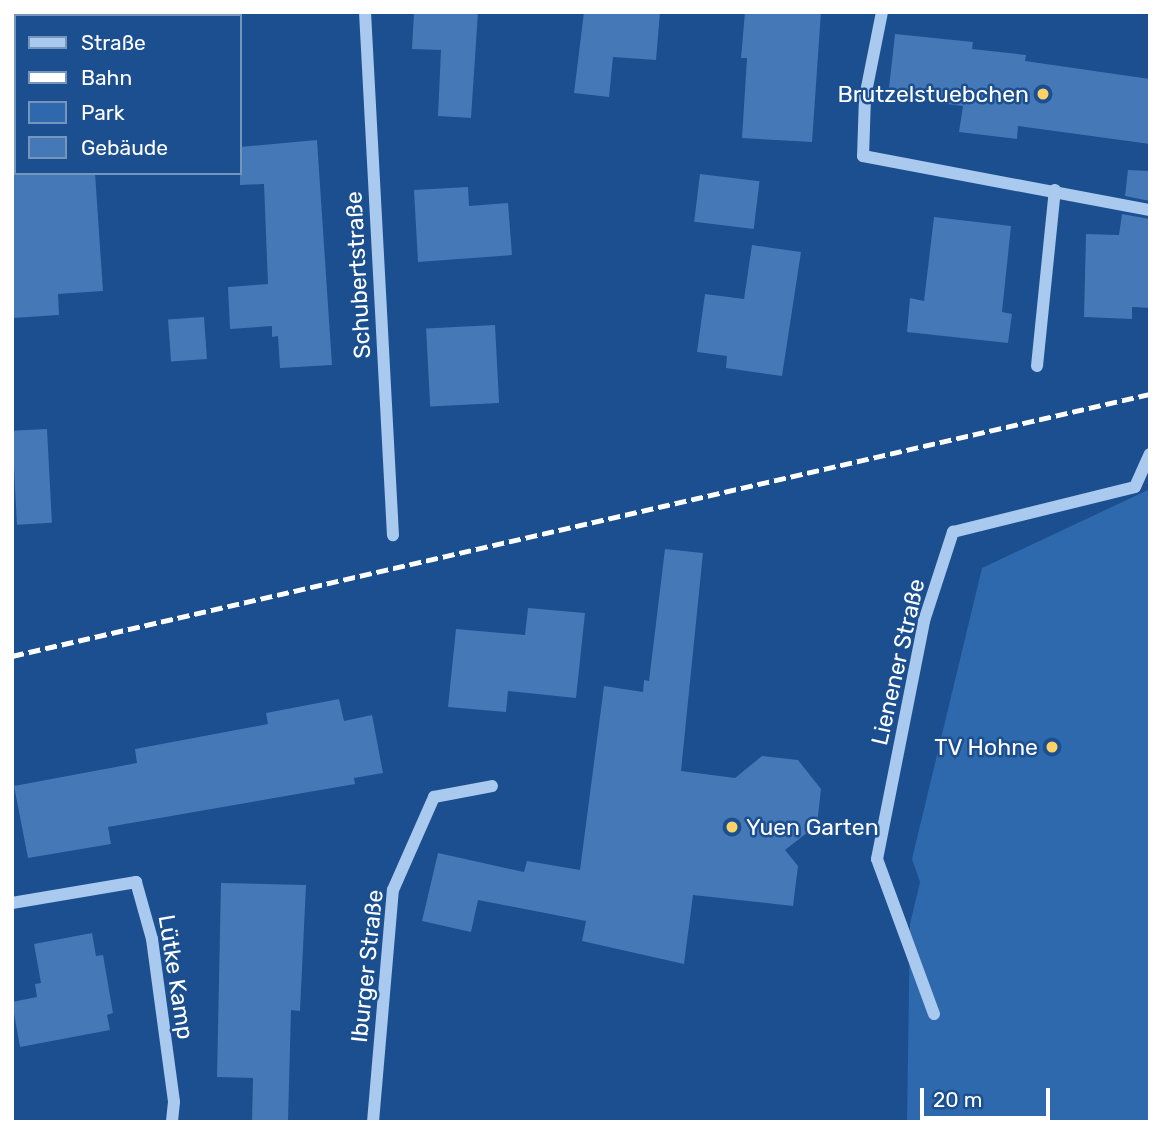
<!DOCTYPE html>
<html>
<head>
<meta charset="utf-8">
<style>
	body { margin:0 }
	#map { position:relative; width:1162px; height:1134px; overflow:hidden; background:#1b4f8f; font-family:Rubik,sans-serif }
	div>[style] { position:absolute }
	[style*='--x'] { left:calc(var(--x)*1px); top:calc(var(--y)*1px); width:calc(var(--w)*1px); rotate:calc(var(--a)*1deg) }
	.green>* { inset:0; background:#2e69ad }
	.building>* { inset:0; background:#4478b7; transform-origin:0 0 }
	.minor>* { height:12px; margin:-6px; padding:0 6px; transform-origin:6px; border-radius:6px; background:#a9c9ee }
	.rail>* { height:5px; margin-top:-2.5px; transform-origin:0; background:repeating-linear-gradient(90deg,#fff 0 12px,transparent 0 17px) }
	.dots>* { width:19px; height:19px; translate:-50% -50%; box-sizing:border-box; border:4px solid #1b4f8f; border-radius:50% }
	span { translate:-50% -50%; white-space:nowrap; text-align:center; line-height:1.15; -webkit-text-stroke:5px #1b4f8f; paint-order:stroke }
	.poi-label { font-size:23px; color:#fff }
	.right { translate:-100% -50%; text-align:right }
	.left { translate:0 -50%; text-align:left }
	.street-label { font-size:23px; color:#fff }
	.frame { position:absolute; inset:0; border:14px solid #fff; pointer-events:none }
	.legend { position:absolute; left:14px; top:14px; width:228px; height:161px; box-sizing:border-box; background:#1b4f8f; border:2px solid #7695bc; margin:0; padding:9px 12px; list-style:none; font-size:21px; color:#fff }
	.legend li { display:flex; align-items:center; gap:14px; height:35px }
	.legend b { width:35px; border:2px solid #7695bc }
	.scale { position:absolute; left:920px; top:1088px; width:130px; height:32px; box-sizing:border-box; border:4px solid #fff; border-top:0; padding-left:9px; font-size:21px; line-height:24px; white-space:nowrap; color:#fff; -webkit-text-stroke:5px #1b4f8f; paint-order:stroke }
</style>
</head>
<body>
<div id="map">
	<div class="green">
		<div style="clip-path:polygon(1150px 489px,1150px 1122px,907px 1122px,910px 924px,920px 882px,912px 859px,982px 568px)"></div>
	</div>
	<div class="building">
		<div style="clip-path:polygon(414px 12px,478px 12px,471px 118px,438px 116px,441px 50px,412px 49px)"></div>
		<div style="clip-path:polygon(584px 12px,660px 12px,656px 60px,613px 57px,609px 97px,574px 93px)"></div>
		<div style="clip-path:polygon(745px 12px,821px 12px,812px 142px,742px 138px,747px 58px,741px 58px)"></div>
		<div style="clip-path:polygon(895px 34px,973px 42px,972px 49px,1026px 55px,1025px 61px,1150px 79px,1150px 144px,1018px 126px,1017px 139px,959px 132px,963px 106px,888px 97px)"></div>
		<div style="clip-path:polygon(317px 140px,332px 365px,280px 368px,278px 336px,272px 337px,272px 326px,230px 329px,228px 287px,268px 284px,264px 184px,240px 185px,240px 147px)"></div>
		<div style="clip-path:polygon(1128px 170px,1150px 171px,1150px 201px,1125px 196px)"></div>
		<div style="clip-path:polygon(12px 173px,95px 173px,103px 291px,58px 294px,59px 315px,12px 318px)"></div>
		<div style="left:700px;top:174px;width:60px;height:48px;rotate:7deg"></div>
		<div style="clip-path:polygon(468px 187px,469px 206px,508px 203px,512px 255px,418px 262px,414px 190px)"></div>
		<div style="clip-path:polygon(1122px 214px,1150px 219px,1150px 308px,1132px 307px,1132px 319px,1084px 317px,1086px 234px,1119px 235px)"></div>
		<div style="clip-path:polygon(934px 217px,1011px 226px,1002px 312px,1012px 314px,1008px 343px,907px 332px,910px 298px,924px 301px)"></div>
		<div style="clip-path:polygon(752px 245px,801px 252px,782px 376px,726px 368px,727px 356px,697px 352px,705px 294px,744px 299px)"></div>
		<div style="left:204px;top:317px;width:42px;height:36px;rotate:86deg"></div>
		<div style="left:495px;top:325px;width:78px;height:69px;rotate:87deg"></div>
		<div style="left:47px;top:429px;width:94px;height:35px;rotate:87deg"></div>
		<div style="clip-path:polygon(665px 549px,703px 553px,681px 771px,735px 778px,762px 756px,798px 760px,821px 789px,817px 825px,785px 850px,798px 866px,793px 906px,693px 895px,684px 964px,582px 941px,586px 921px,478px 900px,471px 932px,422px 921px,438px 853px,524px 872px,527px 861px,580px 870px,604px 686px,643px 692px,644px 680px,649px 681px)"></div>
		<div style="clip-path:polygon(528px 608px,585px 613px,576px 698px,508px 691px,506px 712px,448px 707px,456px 629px,525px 635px)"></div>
		<div style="clip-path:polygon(339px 699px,344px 721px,372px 715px,383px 773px,354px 778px,355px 784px,108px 827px,111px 844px,28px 858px,14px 786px,137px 763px,135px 749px,268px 724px,266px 713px)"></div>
		<div style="clip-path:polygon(221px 883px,306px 885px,300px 1011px,291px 1010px,288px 1122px,252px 1122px,253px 1078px,217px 1077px)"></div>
		<div style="clip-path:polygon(92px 933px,96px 956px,103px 955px,113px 1013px,107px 1015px,110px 1030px,20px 1047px,12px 1002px,37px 997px,35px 984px,41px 983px,34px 944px)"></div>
	</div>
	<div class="minor">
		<div style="--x:365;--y:12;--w:524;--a:86.94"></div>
		<div style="--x:882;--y:12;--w:87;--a:101.3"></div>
		<div style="--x:865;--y:97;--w:59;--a:91.9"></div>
		<div style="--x:863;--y:156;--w:292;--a:10.7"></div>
		<div style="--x:1037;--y:366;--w:177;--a:-84.2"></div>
		<div style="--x:12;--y:903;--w:126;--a:-9.6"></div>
		<div style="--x:136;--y:882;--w:59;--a:74.3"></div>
		<div style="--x:152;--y:939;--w:164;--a:82.3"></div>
		<div style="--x:174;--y:1102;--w:20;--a:96"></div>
		<div style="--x:934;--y:1014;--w:165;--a:-110.2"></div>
		<div style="--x:877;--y:859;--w:243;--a:-78.8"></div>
		<div style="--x:924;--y:621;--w:94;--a:-72"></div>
		<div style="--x:953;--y:532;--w:187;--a:-13.9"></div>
		<div style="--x:1135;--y:487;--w:36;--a:-66"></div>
		<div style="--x:373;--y:1122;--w:233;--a:-85.1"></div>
		<div style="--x:393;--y:890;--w:102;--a:-66.2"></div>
		<div style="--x:434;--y:797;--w:59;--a:-10.7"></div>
	</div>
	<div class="rail">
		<div style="--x:12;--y:656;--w:1168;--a:-12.97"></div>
	</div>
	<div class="dots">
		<div style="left:1043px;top:94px;background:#ffd166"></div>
		<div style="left:1052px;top:747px;background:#ffd166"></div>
		<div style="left:732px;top:827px;background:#ffd166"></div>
	</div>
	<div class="poi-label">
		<span class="right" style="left:1029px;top:94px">Brutzelstuebchen</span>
		<span class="right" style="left:1038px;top:747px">TV Hohne</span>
		<span class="left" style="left:746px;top:827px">Yuen Garten</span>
	</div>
	<div class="street-label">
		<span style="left:358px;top:275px;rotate:-93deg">Schubertstraße</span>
		<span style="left:898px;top:662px;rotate:-77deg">Lienener Straße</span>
		<span style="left:367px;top:966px;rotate:-84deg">Iburger Straße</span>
		<span style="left:176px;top:977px;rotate:81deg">Lütke Kamp</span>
	</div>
	<div class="frame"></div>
	<ul class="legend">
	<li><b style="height:9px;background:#a9c9ee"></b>Straße</li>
	<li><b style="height:9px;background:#fff"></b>Bahn</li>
	<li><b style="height:19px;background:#2e69ad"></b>Park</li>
	<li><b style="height:19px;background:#4478b7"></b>Gebäude</li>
	</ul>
	<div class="scale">20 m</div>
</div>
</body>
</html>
